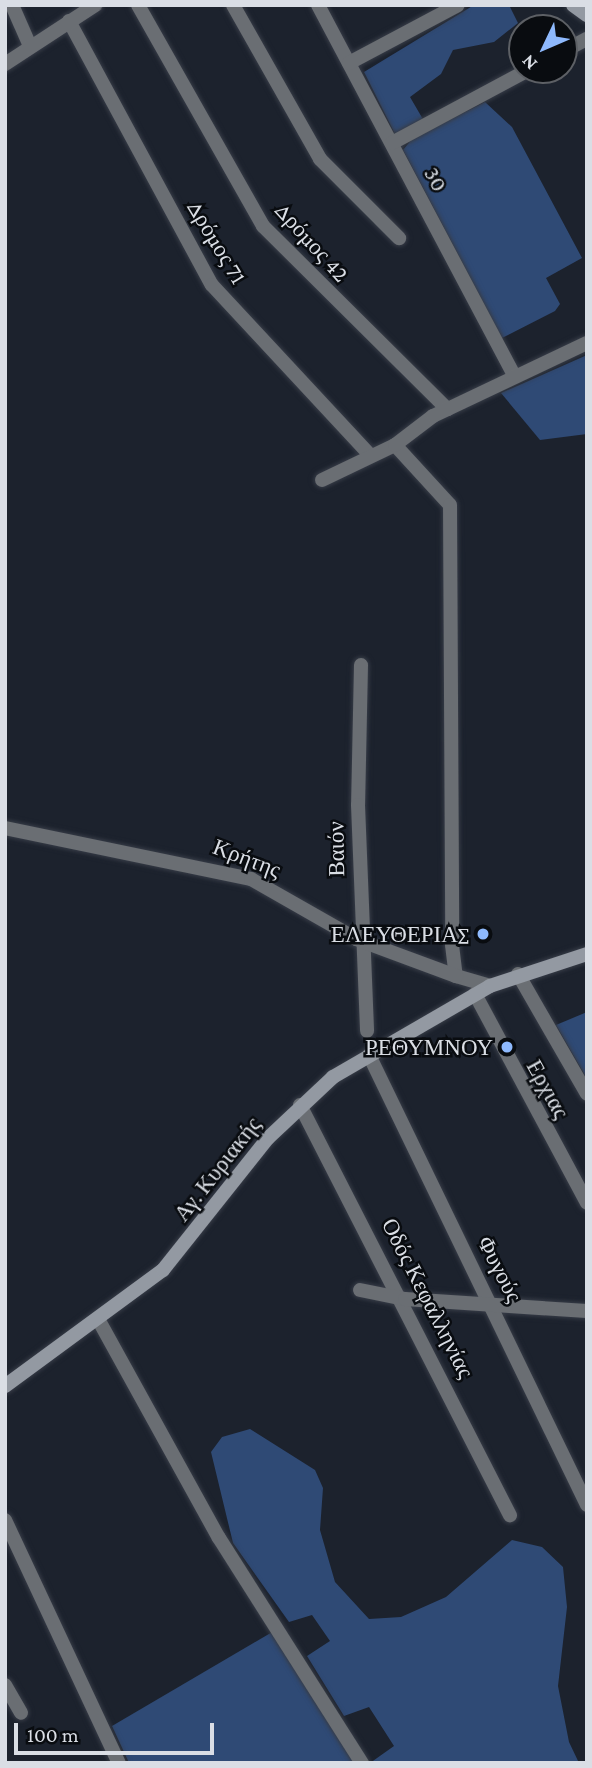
<!DOCTYPE html>
<html>
<head>
<meta charset="utf-8">
<style>
	body { margin:0 }
	#map { position:relative; width:592px; height:1768px; overflow:hidden; background:#1c222d; font-family:"Crimson Pro",serif }
	div>[style] { position:absolute }
	[style*='--x'] { left:calc(var(--x)*1px); top:calc(var(--y)*1px); width:calc(var(--w)*1px); rotate:calc(var(--a)*1deg) }
	.green>* { inset:0; background:#2f4a75 }
	.roads { filter:drop-shadow(0 0 2px #373c47) drop-shadow(0 0 2px #373c47) }
	.street>* { height:14px; margin:-7px; padding:0 7px; transform-origin:7px; border-radius:7px; background:#6a6e73 }
	.secondary>* { height:14px; margin:-7px; padding:0 7px; transform-origin:7px; border-radius:7px; background:#9399a2 }
	.dots>* { width:19px; height:19px; translate:-50% -50%; box-sizing:border-box; border:4px solid #090c10; border-radius:50% }
	span { translate:-50% -50%; white-space:nowrap; text-align:center; line-height:1.15; -webkit-text-stroke:5px #090c10; paint-order:stroke }
	.street-label { font-size:23px; color:#dadee5 }
	.poi-label { font-size:23px; color:#dadee5 }
	.right { translate:-100% -50%; text-align:right }
	.frame { position:absolute; inset:0; border:7px solid #dadee5; pointer-events:none }
	.north { position:absolute; left:508px; top:14px; width:70px; height:70px; box-sizing:border-box; background:#090c10; border:2px solid #5d6065; border-radius:50%; rotate:226deg; font-size:19px; font-weight:700; line-height:28px; text-align:center; color:#dadee5 }
	.north::after { content:''; display:block; margin:auto; width:24px; height:32px; background:#8eb9fd; clip-path:polygon(50% 0,100% 100%,50% 72%,0 100%) }
	.scale { position:absolute; left:14px; top:1723px; width:200px; height:32px; box-sizing:border-box; border:4px solid #dadee5; border-top:0; padding-left:9px; font-size:21px; line-height:24px; white-space:nowrap; color:#dadee5; -webkit-text-stroke:5px #090c10; paint-order:stroke }
</style>
</head>
<body>
<div id="map">
	<div class="green">
		<div style="clip-path:polygon(474px 5px,509px 5px,518px 23px,494px 42px,453px 50px,441px 74px,410px 97px,424px 121px,396px 136px,364px 72px)"></div>
		<div style="clip-path:polygon(485px 102px,512px 127px,582px 258px,546px 278px,560px 304px,555px 311px,502px 338px,403px 150px,412px 139px)"></div>
		<div style="clip-path:polygon(587px 355px,587px 434px,540px 440px,501px 393px)"></div>
		<div style="clip-path:polygon(587px 1012px,587px 1079px,556px 1025px)"></div>
		<div style="clip-path:polygon(250px 1429px,315px 1470px,323px 1488px,320px 1530px,335px 1582px,369px 1619px,401px 1617px,446px 1597px,512px 1540px,542px 1547px,563px 1567px,567px 1607px,558px 1686px,569px 1742px,579px 1763px,370px 1763px,394px 1746px,369px 1707px,344px 1716px,307px 1656px,330px 1641px,312px 1615px,289px 1622px,233px 1543px,211px 1452px,222px 1437px)"></div>
		<div style="clip-path:polygon(274px 1631px,355px 1763px,129px 1763px,112px 1726px)"></div>
	</div>
	<div class="roads">
		<div class="street">
			<div style="--x:12;--y:5;--w:45;--a:66.3"></div>
			<div style="--x:138;--y:5;--w:254;--a:60.5"></div>
			<div style="--x:263;--y:226;--w:260;--a:44.8"></div>
			<div style="--x:233;--y:5;--w:177;--a:60.5"></div>
			<div style="--x:320;--y:159;--w:112;--a:45"></div>
			<div style="--x:318;--y:5;--w:419;--a:62.1"></div>
			<div style="--x:69;--y:21;--w:300;--a:61.6"></div>
			<div style="--x:212;--y:285;--w:232;--a:47.1"></div>
			<div style="--x:564;--y:51;--w:26;--a:-28"></div>
			<div style="--x:349;--y:63;--w:123;--a:-28"></div>
			<div style="--x:5;--y:64;--w:108;--a:-33.2"></div>
			<div style="--x:392;--y:143;--w:154;--a:-28.2"></div>
			<div style="--x:395;--y:445;--w:81;--a:47.5"></div>
			<div style="--x:450;--y:505;--w:440;--a:89.7"></div>
			<div style="--x:452;--y:945;--w:31;--a:83"></div>
			<div style="--x:456;--y:976;--w:35;--a:16"></div>
			<div style="--x:322;--y:480;--w:81;--a:-25.6"></div>
			<div style="--x:395;--y:445;--w:48;--a:-37.3"></div>
			<div style="--x:433;--y:416;--w:170;--a:-25.4"></div>
			<div style="--x:361;--y:665;--w:140;--a:91.2"></div>
			<div style="--x:358;--y:805;--w:226;--a:87.7"></div>
			<div style="--x:5;--y:828;--w:251;--a:11.7"></div>
			<div style="--x:251;--y:879;--w:121;--a:29.7"></div>
			<div style="--x:356;--y:939;--w:107;--a:20.3"></div>
			<div style="--x:518;--y:974;--w:138;--a:60.1"></div>
			<div style="--x:475;--y:994;--w:237;--a:61.8"></div>
			<div style="--x:369;--y:1055;--w:500;--a:64.15"></div>
			<div style="--x:300;--y:1105;--w:461;--a:62.9"></div>
			<div style="--x:360;--y:1290;--w:46;--a:11.3"></div>
			<div style="--x:405;--y:1299;--w:182;--a:3.8"></div>
			<div style="--x:98;--y:1319;--w:250;--a:61.1"></div>
			<div style="--x:219;--y:1538;--w:267;--a:57.6"></div>
			<div style="--x:5;--y:1520;--w:268;--a:64.9"></div>
			<div style="--x:5;--y:1685;--w:32;--a:60"></div>
		</div>
		<div class="secondary">
			<div style="--x:573;--y:5;--w:17;--a:36"></div>
			<div style="--x:5;--y:1386;--w:196;--a:-36.3"></div>
			<div style="--x:163;--y:1270;--w:169;--a:-51.5"></div>
			<div style="--x:268;--y:1138;--w:89;--a:-43.2"></div>
			<div style="--x:333;--y:1077;--w:181;--a:-30.1"></div>
			<div style="--x:490;--y:986;--w:102;--a:-18.3"></div>
		</div>
	</div>
	<div class="dots">
		<div style="left:483px;top:934px;background:#8eb9fd"></div>
		<div style="left:507px;top:1047px;background:#8eb9fd"></div>
	</div>
	<div class="street-label">
		<span style="left:436px;top:179px;rotate:62deg">30</span>
		<span style="left:217px;top:242px;rotate:59deg">Δρόμος 71</span>
		<span style="left:312px;top:242px;rotate:48deg">Δρόμος 42</span>
		<span style="left:336px;top:849px;rotate:-91deg">Βαιόν</span>
		<span style="left:247px;top:858px;rotate:21deg">Κρήτης</span>
		<span style="left:548px;top:1089px;rotate:61deg">Ερχιας</span>
		<span style="left:217px;top:1169px;rotate:-52deg">Αγ. Κυριακής</span>
		<span style="left:500px;top:1269px;rotate:63deg">Φυγούς</span>
		<span style="left:428px;top:1298px;rotate:63deg">Οδός Κεφαλληνίας</span>
	</div>
	<div class="poi-label">
		<span class="right" style="left:469px;top:934px">ΕΛΕΥΘΕΡΙΑΣ</span>
		<span class="right" style="left:493px;top:1047px">ΡΕΘΥΜΝΟΥ</span>
	</div>
	<div class="frame"></div>
	<div class="north">N</div>
	<div class="scale">100 m</div>
</div>
</body>
</html>
